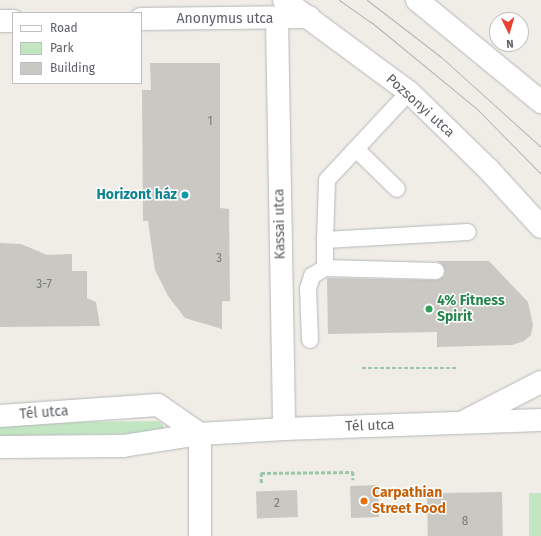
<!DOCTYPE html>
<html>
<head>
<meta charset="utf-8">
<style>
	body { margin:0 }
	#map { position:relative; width:541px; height:536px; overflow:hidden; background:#efede5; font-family:"Fira Sans",sans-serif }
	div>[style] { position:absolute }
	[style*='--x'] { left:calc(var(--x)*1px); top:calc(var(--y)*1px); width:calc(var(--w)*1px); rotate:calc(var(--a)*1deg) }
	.green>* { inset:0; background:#c2e6c2; transform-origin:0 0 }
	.building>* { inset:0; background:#cac8c2; transform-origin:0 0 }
	.path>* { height:2.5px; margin-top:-1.25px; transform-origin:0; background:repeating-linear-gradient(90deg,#9bc7a8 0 4px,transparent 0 6px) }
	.roads { filter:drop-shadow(0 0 1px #b5b7bc) drop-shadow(0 0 1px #b5b7bc) }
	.service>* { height:16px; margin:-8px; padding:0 8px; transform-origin:8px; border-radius:8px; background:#fff }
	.pedestrian>* { height:22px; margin:-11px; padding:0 11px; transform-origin:11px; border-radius:11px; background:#fff }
	.minor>* { height:22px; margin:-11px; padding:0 11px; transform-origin:11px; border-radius:11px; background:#fff }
	.tertiary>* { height:22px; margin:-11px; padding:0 11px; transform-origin:11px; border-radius:11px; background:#fff }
	.secondary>* { height:22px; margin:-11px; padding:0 11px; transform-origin:11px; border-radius:11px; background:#fff }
	.tram>* { height:1px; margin:-0.5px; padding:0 0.5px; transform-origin:0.5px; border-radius:0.5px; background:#b4b4b5 }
	.dots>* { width:11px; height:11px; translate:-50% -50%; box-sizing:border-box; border:2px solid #fff; border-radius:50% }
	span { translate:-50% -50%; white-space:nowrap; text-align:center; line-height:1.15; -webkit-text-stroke:3px #fff; paint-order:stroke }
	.number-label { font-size:12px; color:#787a7c }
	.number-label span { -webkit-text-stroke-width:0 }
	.street-label { font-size:14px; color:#5d6065 }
	.culture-label { font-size:14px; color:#0d838f; font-weight:700 }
	.right { translate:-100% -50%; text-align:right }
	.leisure-label { font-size:14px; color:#27864d; font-weight:700 }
	.left { translate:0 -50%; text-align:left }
	.food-label { font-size:14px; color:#c56008; font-weight:700 }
	.legend { position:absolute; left:12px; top:12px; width:130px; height:72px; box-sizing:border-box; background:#fff; border:1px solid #bebfc1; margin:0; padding:5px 7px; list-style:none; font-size:12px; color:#5d6065 }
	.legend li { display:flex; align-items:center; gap:8px; height:20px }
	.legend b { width:20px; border:1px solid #bebfc1 }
	.north { position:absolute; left:489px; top:12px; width:40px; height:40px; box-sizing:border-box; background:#fff; border:1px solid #bebfc1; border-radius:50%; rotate:175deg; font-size:11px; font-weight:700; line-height:16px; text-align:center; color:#5d6065 }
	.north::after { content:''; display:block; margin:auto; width:14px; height:18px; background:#e84232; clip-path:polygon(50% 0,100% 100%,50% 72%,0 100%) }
</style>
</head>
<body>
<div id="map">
	<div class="green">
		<div style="clip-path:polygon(157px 421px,162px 423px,164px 428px,159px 433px,0 436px,0 423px)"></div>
		<div style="left:541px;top:493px;width:43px;height:12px;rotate:90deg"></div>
	</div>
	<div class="building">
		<div style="clip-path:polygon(150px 63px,220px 63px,220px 208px,229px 209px,230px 301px,222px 301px,222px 329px,185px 318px,168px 296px,155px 270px,148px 221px,143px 221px,142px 90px,151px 90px)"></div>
		<div style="clip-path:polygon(0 243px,21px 244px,47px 255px,72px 254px,72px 271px,87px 271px,87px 298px,96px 302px,100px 326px,0 327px)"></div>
		<div style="clip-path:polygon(436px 261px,489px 261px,528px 302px,533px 325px,531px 335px,524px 341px,512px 345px,437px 347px,437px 332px,328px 334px,327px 278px,436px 280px,444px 276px,445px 271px,441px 263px)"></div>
		<div style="left:378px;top:485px;width:32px;height:28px;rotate:88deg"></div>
		<div style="left:297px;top:490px;width:27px;height:41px;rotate:88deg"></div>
		<div style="left:502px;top:492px;width:44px;height:75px;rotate:89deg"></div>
	</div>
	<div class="path">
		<div style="--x:362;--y:368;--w:94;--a:0"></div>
		<div style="--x:261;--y:483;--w:10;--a:-90"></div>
		<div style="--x:261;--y:473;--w:92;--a:-0.6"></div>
		<div style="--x:353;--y:472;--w:8;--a:90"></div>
	</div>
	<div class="roads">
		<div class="service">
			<div style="--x:409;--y:92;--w:120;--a:133"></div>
			<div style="--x:327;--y:180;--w:60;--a:91.9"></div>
			<div style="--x:325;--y:240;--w:143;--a:-3.2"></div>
			<div style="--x:356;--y:149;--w:57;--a:44.3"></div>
			<div style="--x:325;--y:240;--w:28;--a:90"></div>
			<div style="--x:325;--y:268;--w:111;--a:1.5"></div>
			<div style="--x:310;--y:340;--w:51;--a:-92.2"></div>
			<div style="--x:308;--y:289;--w:14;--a:-73"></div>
			<div style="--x:312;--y:276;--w:15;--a:-32"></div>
		</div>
		<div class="pedestrian">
			<div style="--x:277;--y:19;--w:410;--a:89"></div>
		</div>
		<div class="minor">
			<div style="--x:141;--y:19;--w:168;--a:-0.7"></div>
			<div style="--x:0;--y:21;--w:13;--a:0"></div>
			<div style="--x:200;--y:434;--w:102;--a:90"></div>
		</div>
		<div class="tertiary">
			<div style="--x:0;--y:416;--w:158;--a:-4"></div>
			<div style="--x:158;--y:405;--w:51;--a:34.6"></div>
			<div style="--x:467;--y:420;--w:83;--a:-27.2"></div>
			<div style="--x:0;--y:447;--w:123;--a:-0.5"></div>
			<div style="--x:123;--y:446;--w:78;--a:-8.9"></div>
			<div style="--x:200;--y:434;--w:84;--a:-3.4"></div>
			<div style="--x:284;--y:429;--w:257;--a:-2"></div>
		</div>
		<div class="secondary">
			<div style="--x:284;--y:0;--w:155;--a:36.4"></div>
			<div style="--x:409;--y:92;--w:112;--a:44.3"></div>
			<div style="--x:489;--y:170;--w:77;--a:47.6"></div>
			<div style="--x:417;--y:0;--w:161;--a:39.4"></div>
		</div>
	</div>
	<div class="tram">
		<div style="--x:339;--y:0;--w:39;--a:35"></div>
		<div style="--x:371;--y:22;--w:137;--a:39.4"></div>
		<div style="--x:477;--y:109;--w:91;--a:45.4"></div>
		<div style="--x:367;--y:0;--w:93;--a:37.6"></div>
		<div style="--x:441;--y:57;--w:135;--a:42"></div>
	</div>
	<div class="dots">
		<div style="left:185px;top:195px;background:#0f9aa8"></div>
		<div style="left:429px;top:309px;background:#2e9e5b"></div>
		<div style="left:364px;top:501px;background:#e8710a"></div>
	</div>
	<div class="number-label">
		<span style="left:210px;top:122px">1</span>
		<span style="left:219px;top:259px">3</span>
		<span style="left:44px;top:285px">3-7</span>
		<span style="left:277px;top:504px">2</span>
		<span style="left:465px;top:522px">8</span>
	</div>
	<div class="street-label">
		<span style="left:225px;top:19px">Anonymus utca</span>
		<span style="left:420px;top:106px;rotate:42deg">Pozsonyi utca</span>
		<span style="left:280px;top:224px;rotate:-91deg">Kassai utca</span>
		<span style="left:44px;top:413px;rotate:-4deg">Tél utca</span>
		<span style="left:370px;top:426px;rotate:-2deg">Tél utca</span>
	</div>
	<div class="culture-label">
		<span class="right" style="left:177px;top:195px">Horizont ház</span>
	</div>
	<div class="leisure-label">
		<span class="left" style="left:437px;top:309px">4% Fitness<br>Spirit</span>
	</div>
	<div class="food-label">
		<span class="left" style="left:372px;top:501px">Carpathian<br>Street Food</span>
	</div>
	<ul class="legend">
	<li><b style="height:5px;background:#fff"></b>Road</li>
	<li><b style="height:11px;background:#c2e6c2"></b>Park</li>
	<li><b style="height:11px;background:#cac8c2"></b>Building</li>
	</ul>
	<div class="north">N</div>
</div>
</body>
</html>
